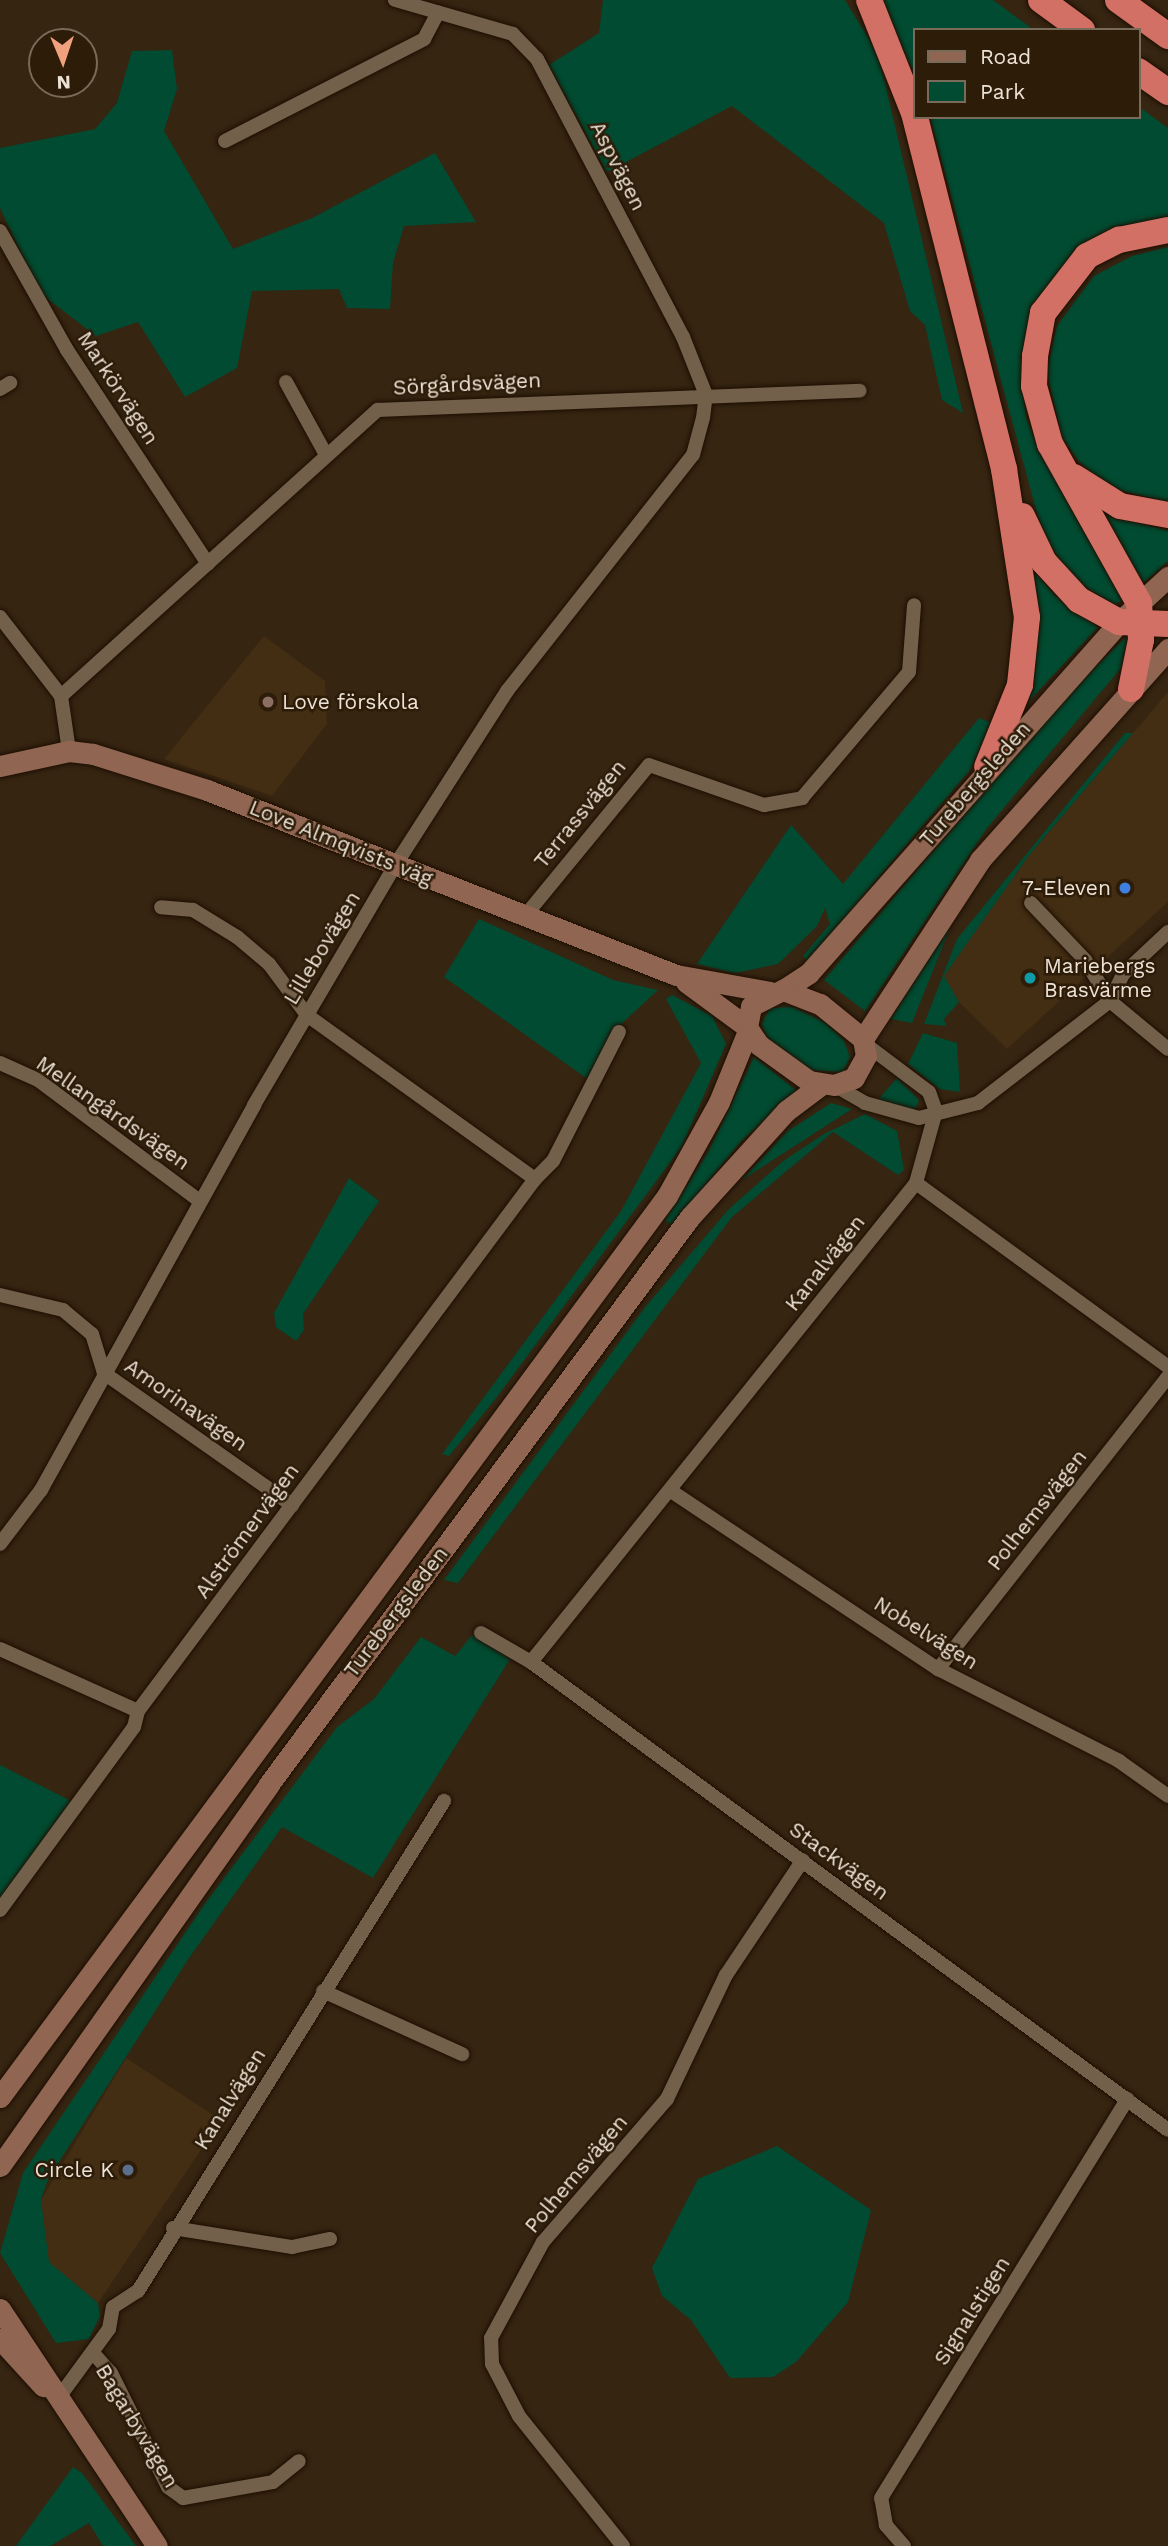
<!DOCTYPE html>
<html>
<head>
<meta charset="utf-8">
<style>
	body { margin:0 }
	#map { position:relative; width:1168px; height:2546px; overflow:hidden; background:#362511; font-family:"Work Sans",sans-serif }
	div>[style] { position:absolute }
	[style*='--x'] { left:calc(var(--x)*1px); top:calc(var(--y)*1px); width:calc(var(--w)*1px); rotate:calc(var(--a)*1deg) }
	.built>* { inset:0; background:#432d13 }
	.green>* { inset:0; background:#004b31 }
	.roads { filter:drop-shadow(0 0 2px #1d0e00) drop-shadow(0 0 2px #1d0e00) }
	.street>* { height:14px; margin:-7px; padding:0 7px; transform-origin:7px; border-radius:7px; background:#73604a }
	.secondary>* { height:21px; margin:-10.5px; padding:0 10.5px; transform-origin:10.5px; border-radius:10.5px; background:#906552 }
	.highway>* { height:26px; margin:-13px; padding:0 13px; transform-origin:13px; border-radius:13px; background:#d37065 }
	.dots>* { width:19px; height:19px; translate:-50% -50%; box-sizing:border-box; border:4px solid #2c1c08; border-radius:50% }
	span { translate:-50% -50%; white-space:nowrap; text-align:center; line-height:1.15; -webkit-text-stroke:5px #2c1c08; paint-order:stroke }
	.street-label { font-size:21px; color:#ede2d6 }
	.poi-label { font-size:21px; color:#ede2d6 }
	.left { translate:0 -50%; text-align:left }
	.right { translate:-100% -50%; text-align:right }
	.legend { position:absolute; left:913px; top:28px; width:228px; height:91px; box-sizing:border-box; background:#2c1c08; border:2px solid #796b5a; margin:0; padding:9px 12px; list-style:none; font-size:21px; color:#ede2d6 }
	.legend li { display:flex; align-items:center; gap:14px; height:35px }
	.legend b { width:35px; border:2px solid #796b5a }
	.north { position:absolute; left:28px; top:28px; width:70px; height:70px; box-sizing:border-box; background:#2c1c08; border:2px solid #796b5a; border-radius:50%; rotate:178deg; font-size:19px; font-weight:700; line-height:28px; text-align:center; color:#ede2d6 }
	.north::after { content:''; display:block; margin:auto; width:24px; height:32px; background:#f1a17d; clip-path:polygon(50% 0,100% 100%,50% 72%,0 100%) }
</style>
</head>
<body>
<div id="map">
	<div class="built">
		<div style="clip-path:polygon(264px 636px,325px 681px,327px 724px,272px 796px,164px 759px)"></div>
		<div style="clip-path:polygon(1168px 692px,1168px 902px,1007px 1049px,959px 1002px,943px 976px,1030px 854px)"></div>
		<div style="clip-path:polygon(126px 2058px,221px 2120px,98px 2303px,48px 2262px,41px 2200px)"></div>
	</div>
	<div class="green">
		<div style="clip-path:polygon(603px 0,845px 0,878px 54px,963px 413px,942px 400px,925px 325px,910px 311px,884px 223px,732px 106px,607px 172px,549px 65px,599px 33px)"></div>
		<div style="clip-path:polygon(881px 0,993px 0,1034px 30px,914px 30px,914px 73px)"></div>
		<div style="clip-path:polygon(172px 50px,177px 89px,164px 131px,233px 249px,312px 218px,435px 153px,476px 222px,404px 226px,393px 263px,390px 309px,347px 308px,339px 289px,252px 291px,237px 368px,185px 397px,138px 322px,96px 336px,40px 293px,0 208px,0 148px,95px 129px,117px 103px,132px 51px)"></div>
		<div style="clip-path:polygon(1138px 106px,1168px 128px,1168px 220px,1082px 251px,1022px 386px,1026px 418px,1041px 453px,1124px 599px,1114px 605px,1071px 578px,1042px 532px,930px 117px,1138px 117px)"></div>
		<div style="clip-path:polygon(1168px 247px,1168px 502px,1108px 487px,1079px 461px,1062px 437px,1047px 372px,1057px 326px,1094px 276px,1132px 256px)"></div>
		<div style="clip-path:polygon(1105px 514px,1168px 531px,1168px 561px,1143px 583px)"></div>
		<div style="clip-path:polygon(1033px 569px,1054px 595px,1098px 627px,1028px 702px,1038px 639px)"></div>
		<div style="clip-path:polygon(1129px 634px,1121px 668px,987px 828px,865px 1011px,824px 980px,1061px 701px)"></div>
		<div style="clip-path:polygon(979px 718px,994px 724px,969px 771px,807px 961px,803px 956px,830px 924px,825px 908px,817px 926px,778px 964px,735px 973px,697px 964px,791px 825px,843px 884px)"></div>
		<div style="clip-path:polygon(1125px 733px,1133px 733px,1030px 854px,944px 976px,959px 1002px,944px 1019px,946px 1026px,924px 1024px,957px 939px)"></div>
		<div style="clip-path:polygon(479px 919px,613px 980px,658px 990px,617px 1028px,589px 1080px,444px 977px)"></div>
		<div style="clip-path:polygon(952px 923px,912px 1023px,891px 1019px,937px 943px)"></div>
		<div style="clip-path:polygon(672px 995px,712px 1016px,726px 1044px,682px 1146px,497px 1397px,449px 1456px,442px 1454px,621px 1211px,701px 1063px,666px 999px)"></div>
		<div style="clip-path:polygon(792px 1007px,826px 1023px,844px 1041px,850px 1057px,843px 1072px,807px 1070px,767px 1038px,762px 1024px,770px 1008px)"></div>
		<div style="clip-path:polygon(923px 1033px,957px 1043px,960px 1092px,940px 1089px,908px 1064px)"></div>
		<div style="clip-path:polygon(754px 1057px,797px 1091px,742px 1140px,672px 1225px,665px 1220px,709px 1151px)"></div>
		<div style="clip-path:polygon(897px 1078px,919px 1100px,914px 1112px,877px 1101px)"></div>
		<div style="clip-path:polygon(831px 1103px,852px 1109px,742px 1180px,788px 1131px)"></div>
		<div style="clip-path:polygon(865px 1114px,897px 1131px,904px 1170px,898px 1175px,833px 1132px,732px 1217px,458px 1583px,444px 1580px,646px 1306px,729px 1209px,783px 1161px,824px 1134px)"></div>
		<div style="clip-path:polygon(349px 1178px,379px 1201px,303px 1314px,304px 1330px,296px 1341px,276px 1327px,274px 1313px)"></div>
		<div style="clip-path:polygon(472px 1635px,510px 1659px,373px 1878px,282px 1827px,187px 1961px,48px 2179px,41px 2200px,49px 2262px,98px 2303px,100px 2316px,89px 2339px,56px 2343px,0 2253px,23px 2173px,204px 1905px,337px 1727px,374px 1699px,421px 1637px,455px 1656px)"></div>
		<div style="clip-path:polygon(0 1765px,71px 1801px,0 1899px)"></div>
		<div style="clip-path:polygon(777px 2146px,871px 2210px,848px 2302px,796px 2362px,773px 2377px,730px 2378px,691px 2320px,662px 2296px,652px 2268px,698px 2179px)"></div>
		<div style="clip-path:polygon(73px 2467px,82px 2473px,136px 2546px,103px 2546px,89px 2523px,50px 2546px,16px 2546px)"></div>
	</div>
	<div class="roads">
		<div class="street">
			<div style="--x:225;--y:141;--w:224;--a:-27.1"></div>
			<div style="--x:424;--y:39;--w:30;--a:-62"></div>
			<div style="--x:0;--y:231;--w:137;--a:60.6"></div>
			<div style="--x:67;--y:350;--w:256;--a:56.6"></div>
			<div style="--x:286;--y:382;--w:81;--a:61.2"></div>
			<div style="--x:0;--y:389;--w:12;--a:-31"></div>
			<div style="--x:0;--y:617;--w:100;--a:52.3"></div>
			<div style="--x:61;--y:696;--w:56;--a:81.7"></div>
			<div style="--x:61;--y:696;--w:427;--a:-42.1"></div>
			<div style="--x:378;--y:410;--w:482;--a:-2.3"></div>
			<div style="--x:1031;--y:903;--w:79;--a:46.5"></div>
			<div style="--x:1085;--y:960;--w:48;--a:58.6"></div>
			<div style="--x:1110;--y:1001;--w:75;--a:39.6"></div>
			<div style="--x:525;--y:916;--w:195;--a:-50.6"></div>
			<div style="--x:649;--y:765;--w:122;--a:19.2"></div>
			<div style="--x:764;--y:805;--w:39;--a:-10"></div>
			<div style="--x:802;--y:798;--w:165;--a:-49.7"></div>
			<div style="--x:909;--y:672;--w:67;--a:-85.7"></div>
			<div style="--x:864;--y:1043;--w:81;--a:37"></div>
			<div style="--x:929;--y:1092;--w:20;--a:70"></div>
			<div style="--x:0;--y:1063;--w:42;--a:24.1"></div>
			<div style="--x:38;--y:1080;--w:202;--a:36.8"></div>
			<div style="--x:834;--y:1085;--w:36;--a:30"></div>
			<div style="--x:865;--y:1103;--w:56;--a:15.5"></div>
			<div style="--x:919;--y:1118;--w:61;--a:-14.3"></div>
			<div style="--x:978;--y:1103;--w:167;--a:-37.7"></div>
			<div style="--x:1110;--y:1001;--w:30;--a:-64"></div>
			<div style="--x:1123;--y:974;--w:62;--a:-43"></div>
			<div style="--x:535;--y:1179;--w:25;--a:-45"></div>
			<div style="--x:553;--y:1161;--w:145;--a:-62.9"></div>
			<div style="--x:916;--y:1183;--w:312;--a:36.1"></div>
			<div style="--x:0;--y:1295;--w:65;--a:13.4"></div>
			<div style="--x:63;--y:1310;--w:38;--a:40"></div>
			<div style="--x:92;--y:1334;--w:41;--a:72.9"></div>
			<div style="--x:104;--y:1373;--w:230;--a:35.1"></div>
			<div style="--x:671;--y:1491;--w:321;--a:33.7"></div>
			<div style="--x:938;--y:1669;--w:203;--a:26.9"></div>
			<div style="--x:1119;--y:1761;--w:60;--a:35.5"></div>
			<div style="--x:0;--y:1544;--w:68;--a:-52.8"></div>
			<div style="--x:41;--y:1490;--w:440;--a:-61"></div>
			<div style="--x:254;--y:1105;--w:280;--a:-59.5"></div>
			<div style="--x:396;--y:864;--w:206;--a:-57.3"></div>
			<div style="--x:507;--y:691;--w:300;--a:-51.8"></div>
			<div style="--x:693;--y:455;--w:38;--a:-75"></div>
			<div style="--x:703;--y:418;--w:23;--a:-83"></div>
			<div style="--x:706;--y:395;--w:62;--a:-111.6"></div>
			<div style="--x:683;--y:337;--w:314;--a:-117.7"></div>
			<div style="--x:537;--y:59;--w:35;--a:-134"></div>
			<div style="--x:513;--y:34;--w:123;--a:-163.9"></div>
			<div style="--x:481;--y:1633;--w:58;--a:30.1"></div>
			<div style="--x:531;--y:1662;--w:790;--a:36.3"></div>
			<div style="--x:0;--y:1649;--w:151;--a:24.2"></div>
			<div style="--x:531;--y:1662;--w:615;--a:-51.21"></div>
			<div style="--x:916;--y:1183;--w:75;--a:-74.5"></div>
			<div style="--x:938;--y:1669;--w:372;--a:-51.8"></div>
			<div style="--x:0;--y:1910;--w:227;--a:-53.8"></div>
			<div style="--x:134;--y:1727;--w:16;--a:-76"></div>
			<div style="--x:138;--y:1711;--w:664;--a:-53.27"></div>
			<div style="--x:535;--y:1179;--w:281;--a:-144.3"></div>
			<div style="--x:307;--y:1015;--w:64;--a:-126.7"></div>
			<div style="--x:269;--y:964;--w:42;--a:-139.8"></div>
			<div style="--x:237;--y:937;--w:52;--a:-148.5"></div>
			<div style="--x:193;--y:910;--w:32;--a:-175"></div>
			<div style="--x:323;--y:1991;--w:153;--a:24.4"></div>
			<div style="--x:173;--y:2228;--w:121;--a:9.1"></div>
			<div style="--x:292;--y:2247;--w:39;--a:-12"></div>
			<div style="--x:93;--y:2353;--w:27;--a:48"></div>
			<div style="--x:111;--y:2373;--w:127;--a:63.4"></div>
			<div style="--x:168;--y:2487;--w:19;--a:36"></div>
			<div style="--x:183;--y:2498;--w:91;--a:-10.1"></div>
			<div style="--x:273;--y:2482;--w:33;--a:-39"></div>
			<div style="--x:57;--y:2400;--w:88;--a:-53.8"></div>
			<div style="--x:109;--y:2329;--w:22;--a:-80"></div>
			<div style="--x:113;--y:2307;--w:30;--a:-33"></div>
			<div style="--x:138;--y:2291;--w:578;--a:-58.02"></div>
			<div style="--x:623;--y:2546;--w:166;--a:-128.7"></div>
			<div style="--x:519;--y:2416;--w:59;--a:-117.4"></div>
			<div style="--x:492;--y:2364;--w:26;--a:-92"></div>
			<div style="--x:491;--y:2338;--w:109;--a:-61.6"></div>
			<div style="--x:543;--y:2242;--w:189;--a:-49.1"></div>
			<div style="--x:667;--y:2099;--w:137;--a:-64.6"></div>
			<div style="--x:726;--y:1975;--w:138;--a:-56.2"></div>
			<div style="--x:904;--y:2546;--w:28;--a:-131"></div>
			<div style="--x:886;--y:2525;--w:27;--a:-100"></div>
			<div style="--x:881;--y:2498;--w:469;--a:-58.3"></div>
		</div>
		<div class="secondary">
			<div style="--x:0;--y:766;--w:71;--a:-12.3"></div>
			<div style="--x:69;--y:751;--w:24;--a:7"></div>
			<div style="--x:93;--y:754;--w:120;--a:17.5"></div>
			<div style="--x:207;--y:790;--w:504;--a:21.53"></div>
			<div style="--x:676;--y:975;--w:96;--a:10.3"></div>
			<div style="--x:686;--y:982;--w:76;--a:36.4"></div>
			<div style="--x:783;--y:990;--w:31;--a:-33"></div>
			<div style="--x:809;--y:973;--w:468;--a:-48.5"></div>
			<div style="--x:1119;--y:622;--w:67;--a:-42.6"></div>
			<div style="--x:783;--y:990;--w:40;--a:21"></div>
			<div style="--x:820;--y:1004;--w:55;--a:39.1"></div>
			<div style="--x:863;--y:1039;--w:17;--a:80"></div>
			<div style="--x:866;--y:1056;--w:25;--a:119"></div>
			<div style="--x:854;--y:1078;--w:21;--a:161"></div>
			<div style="--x:834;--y:1085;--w:25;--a:-171"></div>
			<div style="--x:809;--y:1081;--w:62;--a:-144.2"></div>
			<div style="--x:759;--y:1045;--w:22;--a:-124"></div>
			<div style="--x:747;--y:1027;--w:21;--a:-79"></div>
			<div style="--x:751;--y:1006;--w:36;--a:-27"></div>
			<div style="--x:863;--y:1039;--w:214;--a:-56.8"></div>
			<div style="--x:980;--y:860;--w:283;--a:-48.3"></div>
			<div style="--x:0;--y:2097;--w:1121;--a:-53.49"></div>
			<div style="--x:667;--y:1196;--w:107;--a:-61"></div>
			<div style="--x:719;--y:1102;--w:77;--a:-67.8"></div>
			<div style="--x:0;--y:2166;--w:467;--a:-54.8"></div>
			<div style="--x:269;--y:1784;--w:706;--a:-53.41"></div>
			<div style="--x:690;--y:1217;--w:143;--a:-47.8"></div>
			<div style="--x:786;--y:1111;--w:45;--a:-36.9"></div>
			<div style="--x:0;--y:2309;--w:284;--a:56.5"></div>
			<div style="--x:0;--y:2339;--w:64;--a:47.5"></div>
		</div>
		<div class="highway">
			<div style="--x:869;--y:0;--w:122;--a:68.3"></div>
			<div style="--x:1041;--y:0;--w:51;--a:36.2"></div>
			<div style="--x:1118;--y:0;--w:62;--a:35.8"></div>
			<div style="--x:1138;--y:71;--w:37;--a:35"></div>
			<div style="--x:915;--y:117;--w:363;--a:75.8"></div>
			<div style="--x:1004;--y:469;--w:150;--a:81.2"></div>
			<div style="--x:1027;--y:617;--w:68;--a:95.9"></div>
			<div style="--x:1020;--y:685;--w:88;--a:111.9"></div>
			<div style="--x:1074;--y:477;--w:54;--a:32.2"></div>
			<div style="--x:1120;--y:506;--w:49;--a:10.6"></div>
			<div style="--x:1022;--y:516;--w:51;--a:64.4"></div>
			<div style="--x:1044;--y:562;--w:52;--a:47.4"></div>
			<div style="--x:1079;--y:600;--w:46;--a:28.8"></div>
			<div style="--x:1119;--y:622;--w:49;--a:2.3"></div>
			<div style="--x:1131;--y:689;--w:50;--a:-78.5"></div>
			<div style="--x:1141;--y:640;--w:37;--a:-93"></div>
			<div style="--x:1139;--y:603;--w:182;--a:-119.2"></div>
			<div style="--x:1050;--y:444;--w:60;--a:-105.4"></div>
			<div style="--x:1034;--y:386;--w:30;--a:-88"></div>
			<div style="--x:1035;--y:356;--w:44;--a:-79.5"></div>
			<div style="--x:1043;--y:313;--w:72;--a:-52.3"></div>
			<div style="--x:1087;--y:256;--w:36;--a:-27"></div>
			<div style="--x:1119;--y:240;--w:50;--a:-11.5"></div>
		</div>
	</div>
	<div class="dots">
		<div style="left:268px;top:702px;background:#8d6e63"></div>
		<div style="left:1125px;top:888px;background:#3f7fe0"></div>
		<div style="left:1030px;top:978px;background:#0f9aa8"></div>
		<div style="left:128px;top:2170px;background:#5c6f8a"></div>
	</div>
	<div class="street-label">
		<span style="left:618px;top:166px;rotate:63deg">Aspvägen</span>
		<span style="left:467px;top:384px;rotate:-3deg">Sörgårdsvägen</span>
		<span style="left:118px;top:388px;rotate:57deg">Markörvägen</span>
		<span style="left:975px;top:784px;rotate:-49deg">Turebergsleden</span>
		<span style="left:580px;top:814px;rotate:-51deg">Terrassvägen</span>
		<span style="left:341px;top:843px;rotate:22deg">Love Almqvists väg</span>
		<span style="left:322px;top:948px;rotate:-59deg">Lillebovägen</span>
		<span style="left:113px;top:1113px;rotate:35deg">Mellangårdsvägen</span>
		<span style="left:825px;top:1263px;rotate:-52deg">Kanalvägen</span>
		<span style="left:186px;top:1405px;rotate:35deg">Amorinavägen</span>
		<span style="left:1037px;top:1510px;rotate:-52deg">Polhemsvägen</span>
		<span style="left:247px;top:1531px;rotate:-54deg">Alströmervägen</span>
		<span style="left:396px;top:1612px;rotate:-53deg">Turebergsleden</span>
		<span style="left:926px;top:1633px;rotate:32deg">Nobelvägen</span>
		<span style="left:839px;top:1861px;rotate:36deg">Stackvägen</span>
		<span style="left:230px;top:2099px;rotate:-58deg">Kanalvägen</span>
		<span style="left:576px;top:2174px;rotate:-50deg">Polhemsvägen</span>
		<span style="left:972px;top:2311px;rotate:-58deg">Signalstigen</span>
		<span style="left:137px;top:2426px;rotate:59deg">Bagarbyvägen</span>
	</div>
	<div class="poi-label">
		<span class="left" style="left:282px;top:702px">Love förskola</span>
		<span class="right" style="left:1111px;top:888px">7-Eleven</span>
		<span class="left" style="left:1044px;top:978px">Mariebergs<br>Brasvärme</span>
		<span class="right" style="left:114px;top:2170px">Circle K</span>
	</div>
	<ul class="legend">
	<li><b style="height:9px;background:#906552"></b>Road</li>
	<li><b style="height:19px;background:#004b31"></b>Park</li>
	</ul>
	<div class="north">N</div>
</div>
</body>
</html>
